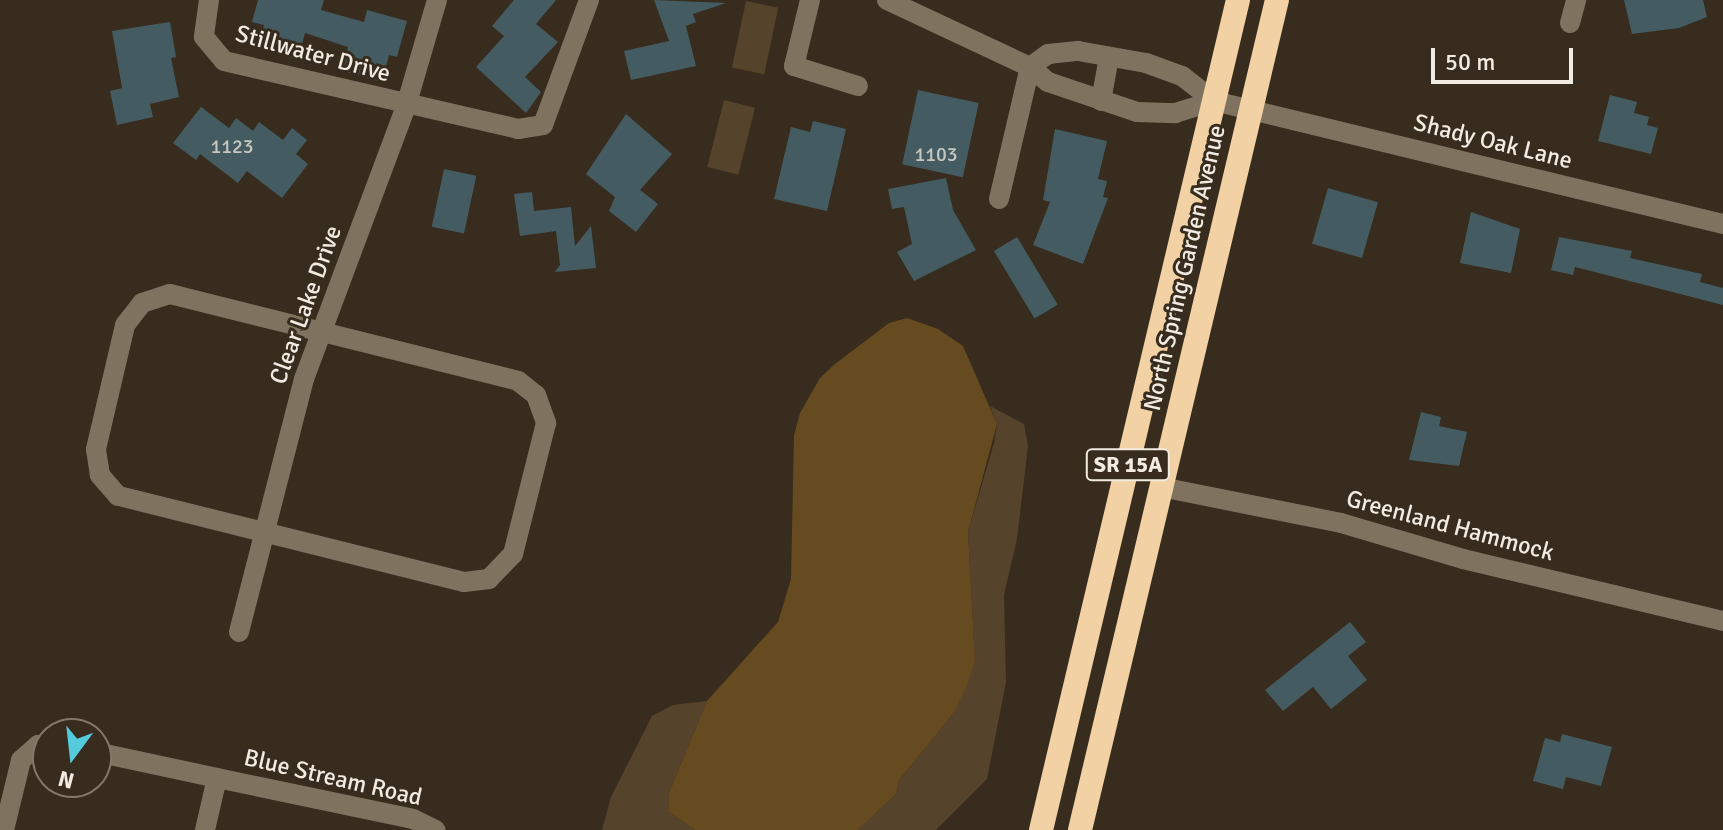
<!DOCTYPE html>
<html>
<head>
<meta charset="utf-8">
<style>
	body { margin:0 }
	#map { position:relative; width:1723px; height:830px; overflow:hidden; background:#372c1d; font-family:Signika,sans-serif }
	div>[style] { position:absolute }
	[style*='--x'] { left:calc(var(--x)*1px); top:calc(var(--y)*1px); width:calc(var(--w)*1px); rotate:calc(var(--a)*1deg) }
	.green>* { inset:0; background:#55442b; transform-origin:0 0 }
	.water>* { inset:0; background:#664b20 }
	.building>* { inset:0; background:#445c61; transform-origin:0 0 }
	.minor>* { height:20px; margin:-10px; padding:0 10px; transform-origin:10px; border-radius:10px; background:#7f7360 }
	.highway>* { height:24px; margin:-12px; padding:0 12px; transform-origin:12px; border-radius:12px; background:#f2d1a4 }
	span { translate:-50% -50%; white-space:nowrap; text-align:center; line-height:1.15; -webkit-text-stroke:6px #372c1d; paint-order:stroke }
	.number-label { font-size:20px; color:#c6c7c2 }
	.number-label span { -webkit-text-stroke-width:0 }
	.shield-label span { padding:2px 6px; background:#372c1d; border:2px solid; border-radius:6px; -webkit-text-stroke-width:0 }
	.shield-label { font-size:22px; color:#f2ebe2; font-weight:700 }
	.street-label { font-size:24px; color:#f2ebe2 }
	.north { position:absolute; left:32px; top:718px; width:80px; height:80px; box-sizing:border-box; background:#372c1d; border:2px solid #82786c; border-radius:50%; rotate:195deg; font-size:22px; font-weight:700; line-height:32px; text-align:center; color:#f2ebe2 }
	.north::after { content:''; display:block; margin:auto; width:28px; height:36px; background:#54cadd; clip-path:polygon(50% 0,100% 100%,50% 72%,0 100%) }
	.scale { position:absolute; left:1431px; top:48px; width:142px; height:36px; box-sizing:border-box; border:4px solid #f2ebe2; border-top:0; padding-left:10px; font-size:24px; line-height:28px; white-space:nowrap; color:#f2ebe2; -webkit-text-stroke:6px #372c1d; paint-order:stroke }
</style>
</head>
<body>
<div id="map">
	<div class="green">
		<div style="left:746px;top:1px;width:33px;height:68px;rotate:12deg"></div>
		<div style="left:724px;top:100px;width:32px;height:69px;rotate:14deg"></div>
		<div style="clip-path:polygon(990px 406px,1024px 424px,1028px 446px,1017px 539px,1004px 595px,1006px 682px,987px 779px,936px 830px,858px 830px,896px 794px,899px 780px,953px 714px,975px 660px,968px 532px,994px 443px,997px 424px)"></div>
		<div style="clip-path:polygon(707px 701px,669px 793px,668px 811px,695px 830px,602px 830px,611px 797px,652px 716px,673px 705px)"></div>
	</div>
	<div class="water">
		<div style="clip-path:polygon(907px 318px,938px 329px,963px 346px,997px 424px,968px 532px,975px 660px,967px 685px,953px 714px,899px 780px,896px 794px,858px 830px,695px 830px,668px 811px,669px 793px,707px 701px,778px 622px,791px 579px,794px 435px,800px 413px,820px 378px,835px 364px,889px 323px)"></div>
	</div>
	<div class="building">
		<div style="clip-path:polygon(258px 0,324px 0,321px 10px,364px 22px,367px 10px,407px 21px,397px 57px,389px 55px,382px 82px,342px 71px,348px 47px,305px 33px,298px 60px,257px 49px,264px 25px,252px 22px)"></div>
		<div style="clip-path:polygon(514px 0,556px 0,536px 24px,558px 42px,525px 77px,541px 92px,526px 113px,476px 67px,504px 36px,492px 26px)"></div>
		<div style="clip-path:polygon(654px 0,726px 3px,693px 14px,696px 22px,686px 26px,696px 66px,631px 80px,624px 51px,669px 41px)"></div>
		<div style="clip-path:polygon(1624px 0,1703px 0,1707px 17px,1679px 28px,1632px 34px)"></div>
		<div style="clip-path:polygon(170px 22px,176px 57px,171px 58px,179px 97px,150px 104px,153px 117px,117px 125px,110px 91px,122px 88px,112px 31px)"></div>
		<div style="left:918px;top:90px;width:62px;height:76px;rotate:12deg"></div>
		<div style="clip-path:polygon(1610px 95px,1637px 102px,1634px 113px,1649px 117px,1647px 125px,1658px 128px,1651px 154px,1598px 141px)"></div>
		<div style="clip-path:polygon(201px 107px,229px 128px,236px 118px,253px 131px,259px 122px,283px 140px,292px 128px,307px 140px,296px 154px,308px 164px,282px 198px,247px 171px,238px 183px,200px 154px,196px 160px,173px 143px)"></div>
		<div style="clip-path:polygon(626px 114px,672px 154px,640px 190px,658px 204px,636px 232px,609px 211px,615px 197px,586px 174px)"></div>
		<div style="clip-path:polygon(813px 121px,846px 129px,827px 211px,774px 199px,791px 127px,810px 132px)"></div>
		<div style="clip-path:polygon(1055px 129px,1107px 141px,1098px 179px,1107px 181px,1103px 197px,1108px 198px,1083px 264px,1033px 245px,1050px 202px,1043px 200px)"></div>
		<div style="left:444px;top:169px;width:33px;height:59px;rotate:12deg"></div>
		<div style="clip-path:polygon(946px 178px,953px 210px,976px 250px,914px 281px,897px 252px,912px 244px,904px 207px,892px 209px,888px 189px)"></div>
		<div style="left:1328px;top:188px;width:52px;height:58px;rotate:16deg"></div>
		<div style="clip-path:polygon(532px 192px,534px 211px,571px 207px,575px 246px,591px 226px,596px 268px,555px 272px,560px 265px,556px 231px,520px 236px,514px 194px)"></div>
		<div style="clip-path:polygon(1471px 212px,1520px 229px,1511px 273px,1460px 263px)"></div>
		<div style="left:1017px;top:237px;width:79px;height:27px;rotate:59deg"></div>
		<div style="clip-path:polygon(1559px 237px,1632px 251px,1630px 258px,1702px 274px,1700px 282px,1723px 288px,1723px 305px,1575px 267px,1573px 275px,1551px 270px)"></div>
		<div style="clip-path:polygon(1421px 412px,1441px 417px,1439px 426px,1467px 432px,1459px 466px,1409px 460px)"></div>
		<div style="clip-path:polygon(1350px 622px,1366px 642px,1348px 656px,1367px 680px,1331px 709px,1313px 687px,1283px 711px,1265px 690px)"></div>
		<div style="clip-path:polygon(1562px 734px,1612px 747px,1601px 786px,1566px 777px,1563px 789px,1533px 781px,1545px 738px,1560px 742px)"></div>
	</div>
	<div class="minor">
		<div style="--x:209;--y:0;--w:37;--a:98"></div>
		<div style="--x:204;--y:37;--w:31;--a:50"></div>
		<div style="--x:224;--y:61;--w:302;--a:13"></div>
		<div style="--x:518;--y:129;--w:25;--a:-9"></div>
		<div style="--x:543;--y:125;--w:133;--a:-69.8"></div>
		<div style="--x:810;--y:0;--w:68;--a:103.6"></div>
		<div style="--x:794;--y:66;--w:67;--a:17.4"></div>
		<div style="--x:887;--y:0;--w:158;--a:25.1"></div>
		<div style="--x:1030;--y:67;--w:23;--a:40"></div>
		<div style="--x:1048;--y:82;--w:94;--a:18.6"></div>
		<div style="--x:1137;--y:112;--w:38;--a:2"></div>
		<div style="--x:1175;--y:113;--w:41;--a:-17.1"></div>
		<div style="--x:1570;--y:23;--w:24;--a:-75"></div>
		<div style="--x:1030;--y:67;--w:22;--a:-36"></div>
		<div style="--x:1048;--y:54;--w:30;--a:-6"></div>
		<div style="--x:1078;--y:51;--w:69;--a:10"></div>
		<div style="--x:1146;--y:63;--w:38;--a:20"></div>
		<div style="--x:1182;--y:76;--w:41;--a:38"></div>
		<div style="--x:1214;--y:101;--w:524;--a:13.59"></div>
		<div style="--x:1101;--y:101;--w:45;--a:-79.7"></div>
		<div style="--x:999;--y:199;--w:136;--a:-76.8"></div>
		<div style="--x:170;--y:294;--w:359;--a:14"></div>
		<div style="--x:518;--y:381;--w:23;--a:38"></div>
		<div style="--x:536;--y:395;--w:30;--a:70"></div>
		<div style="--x:546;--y:423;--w:135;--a:104.1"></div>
		<div style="--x:513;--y:554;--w:35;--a:134"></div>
		<div style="--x:489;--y:579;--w:25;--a:173"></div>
		<div style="--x:464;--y:582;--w:357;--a:-166"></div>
		<div style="--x:118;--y:496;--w:28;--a:-131"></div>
		<div style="--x:100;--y:475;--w:26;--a:-99"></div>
		<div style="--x:96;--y:449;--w:127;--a:-76.8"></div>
		<div style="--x:125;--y:325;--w:28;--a:-52"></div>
		<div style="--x:142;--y:303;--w:29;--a:-18"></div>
		<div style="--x:1161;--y:487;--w:184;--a:11.3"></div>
		<div style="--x:1341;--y:523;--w:127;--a:16.4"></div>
		<div style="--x:1463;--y:559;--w:267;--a:13.4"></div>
		<div style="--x:239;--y:632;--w:261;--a:-75.6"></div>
		<div style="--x:304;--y:379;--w:291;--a:-69.5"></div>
		<div style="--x:406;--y:106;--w:110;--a:-73.7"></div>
		<div style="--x:96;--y:752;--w:124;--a:12.1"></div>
		<div style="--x:217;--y:778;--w:53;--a:103"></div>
		<div style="--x:217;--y:778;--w:200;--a:11.8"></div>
		<div style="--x:413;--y:819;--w:25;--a:26"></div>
		<div style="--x:4;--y:830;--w:72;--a:-76.3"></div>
		<div style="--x:21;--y:760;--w:23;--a:-41"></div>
		<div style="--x:38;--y:745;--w:10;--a:-6"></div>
	</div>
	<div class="highway">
		<div style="--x:1041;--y:830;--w:853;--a:-76.65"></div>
		<div style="--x:1080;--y:830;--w:853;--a:-76.65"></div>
	</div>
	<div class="number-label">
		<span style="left:232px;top:146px">1123</span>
		<span style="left:936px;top:154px">1103</span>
	</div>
	<div class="shield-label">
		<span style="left:1128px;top:465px">SR 15A</span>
	</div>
	<div class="street-label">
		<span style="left:313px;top:54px;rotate:15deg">Stillwater Drive</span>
		<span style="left:1493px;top:142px;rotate:14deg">Shady Oak Lane</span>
		<span style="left:1185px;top:268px;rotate:-77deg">North Spring Garden Avenue</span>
		<span style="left:306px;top:305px;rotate:-70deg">Clear Lake Drive</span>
		<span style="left:1450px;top:526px;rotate:15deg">Greenland Hammock</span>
		<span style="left:333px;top:778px;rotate:13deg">Blue Stream Road</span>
	</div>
	<div class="north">N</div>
	<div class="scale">50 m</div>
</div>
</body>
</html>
